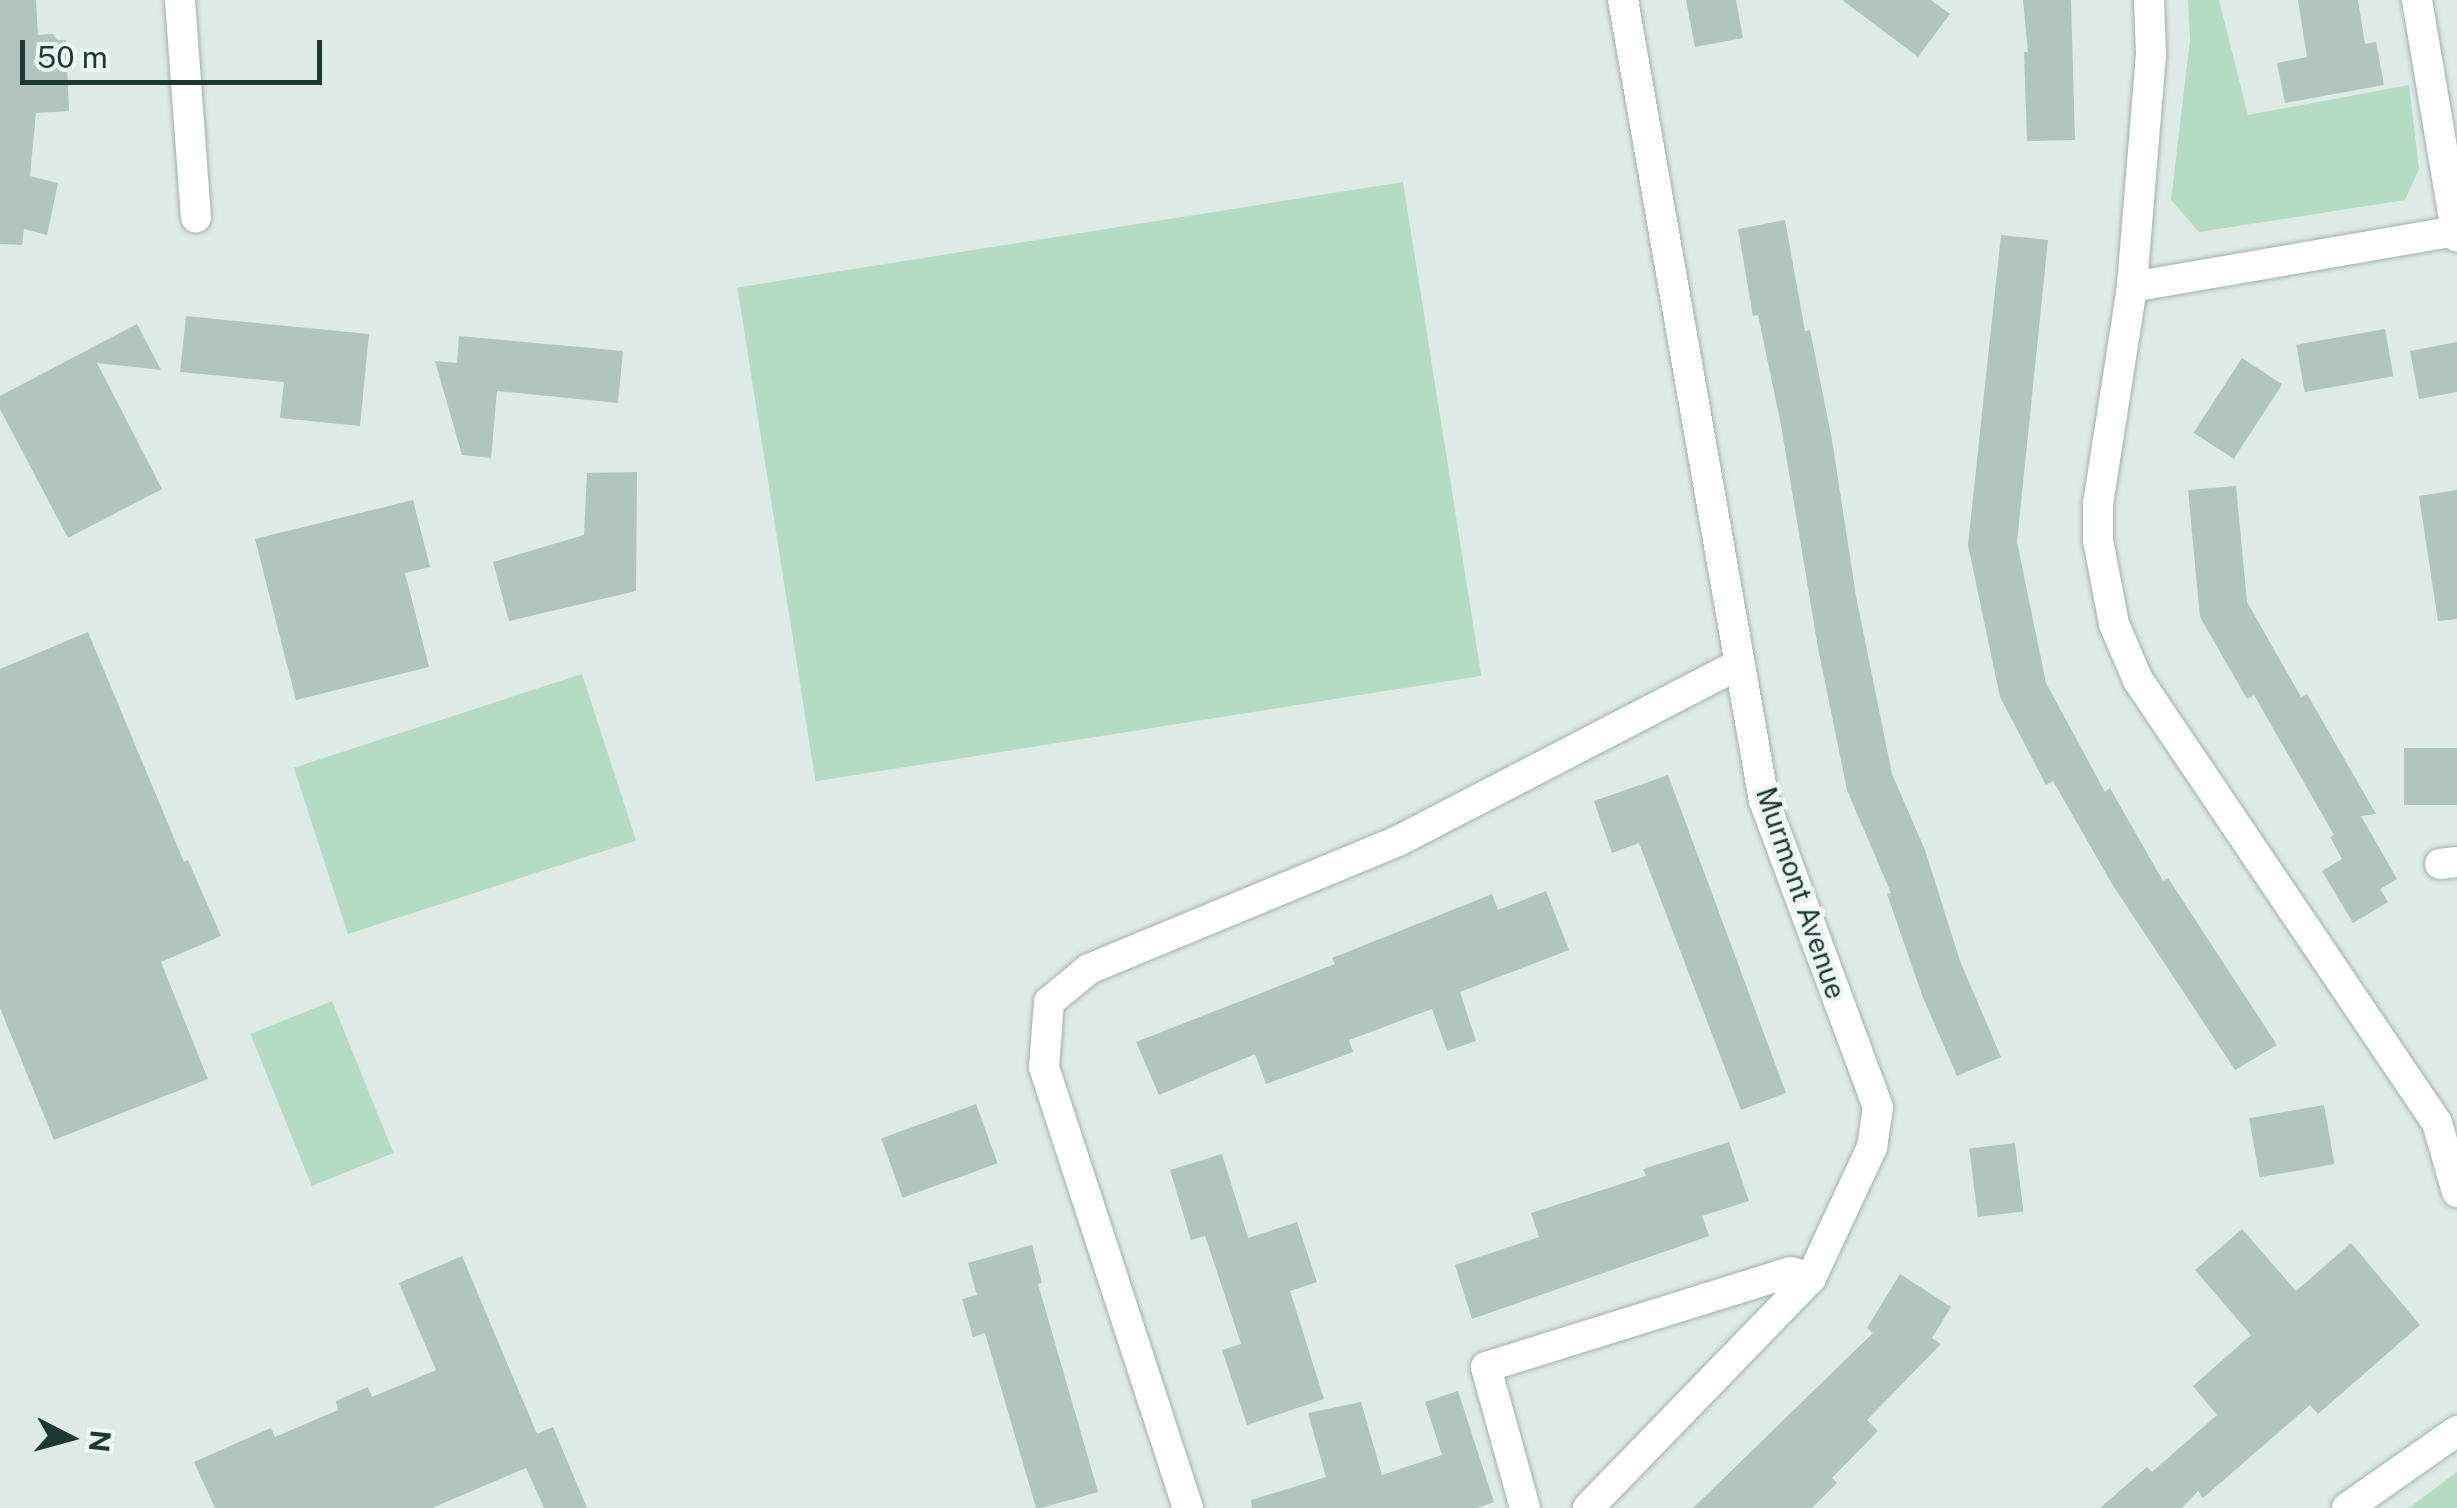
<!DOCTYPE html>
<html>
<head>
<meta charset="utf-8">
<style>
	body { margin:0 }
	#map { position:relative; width:2457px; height:1508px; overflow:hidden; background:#ddeae5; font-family:"Public Sans",sans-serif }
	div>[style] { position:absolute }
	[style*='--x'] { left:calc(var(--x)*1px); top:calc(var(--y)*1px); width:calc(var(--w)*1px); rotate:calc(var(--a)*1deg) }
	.green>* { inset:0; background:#b4dcc2; transform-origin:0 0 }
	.building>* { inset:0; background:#b2c4be; transform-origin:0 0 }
	.roads { filter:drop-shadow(0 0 2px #a0b1ac) drop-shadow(0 0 2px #a0b1ac) }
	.street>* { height:30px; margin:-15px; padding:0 15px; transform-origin:15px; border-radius:15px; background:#fff }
	.secondary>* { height:30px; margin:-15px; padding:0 15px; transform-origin:15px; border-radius:15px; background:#fff }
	span { translate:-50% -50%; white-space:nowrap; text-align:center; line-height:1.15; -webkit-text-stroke:9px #edf6f2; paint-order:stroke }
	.street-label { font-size:28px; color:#1e3934 }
	.north { position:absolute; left:20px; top:1388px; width:100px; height:100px; -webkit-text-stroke:8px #edf6f2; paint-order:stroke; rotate:96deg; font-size:28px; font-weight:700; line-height:40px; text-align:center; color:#1e3934 }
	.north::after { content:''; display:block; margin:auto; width:35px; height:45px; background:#1e3934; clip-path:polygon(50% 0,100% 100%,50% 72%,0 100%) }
	.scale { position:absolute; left:20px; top:40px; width:302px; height:45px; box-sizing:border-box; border:5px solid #1e3934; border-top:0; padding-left:12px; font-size:30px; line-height:35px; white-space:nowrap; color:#1e3934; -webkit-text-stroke:8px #edf6f2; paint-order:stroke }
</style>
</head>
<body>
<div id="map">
	<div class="green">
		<div style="clip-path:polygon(2188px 0,2219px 0,2248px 115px,2409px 85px,2419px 169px,2405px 200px,2199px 232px,2171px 200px,2190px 40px)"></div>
		<div style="left:1403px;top:182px;width:500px;height:674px;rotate:81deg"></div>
		<div style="left:582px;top:674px;width:175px;height:303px;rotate:72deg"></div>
		<div style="left:332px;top:1001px;width:164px;height:88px;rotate:68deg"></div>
		<div style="clip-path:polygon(2457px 1472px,2457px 1508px,2409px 1508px)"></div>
	</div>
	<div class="building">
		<div style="clip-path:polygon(0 0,36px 0,38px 35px,53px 34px,57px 40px,66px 40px,69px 111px,36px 113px,30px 176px,58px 183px,47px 235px,24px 229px,22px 245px,0 244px)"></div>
		<div style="clip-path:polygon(1686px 0,1736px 0,1743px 38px,1695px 47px)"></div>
		<div style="clip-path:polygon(1842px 0,1931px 0,1950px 14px,1918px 57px)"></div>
		<div style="clip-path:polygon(2023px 0,2071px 0,2075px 140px,2027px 141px,2024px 52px,2028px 52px)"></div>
		<div style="clip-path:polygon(2298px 0,2358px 0,2365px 44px,2376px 42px,2384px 85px,2285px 103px,2277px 63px,2307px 57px)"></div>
		<div style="clip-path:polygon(1785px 220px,1805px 331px,1810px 330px,1832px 440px,1856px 596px,1892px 774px,1925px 850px,1960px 961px,2001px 1057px,1957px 1076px,1922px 995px,1887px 894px,1891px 893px,1847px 790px,1818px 648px,1781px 425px,1758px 315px,1753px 316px,1738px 229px)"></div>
		<div style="clip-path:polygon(2001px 235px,2048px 240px,2017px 542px,2046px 683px,2105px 792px,2110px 788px,2163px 881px,2168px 878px,2277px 1045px,2235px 1070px,2112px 884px,2053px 781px,2046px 785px,2000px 697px,1968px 545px)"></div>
		<div style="clip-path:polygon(186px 316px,369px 334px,360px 426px,280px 418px,284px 382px,180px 372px)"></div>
		<div style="clip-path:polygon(137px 324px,161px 370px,97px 363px,162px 489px,68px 538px,0 409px,0 396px)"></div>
		<div style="left:2385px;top:329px;width:48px;height:90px;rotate:80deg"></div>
		<div style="clip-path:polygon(459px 336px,623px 351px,618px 403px,497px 391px,491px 458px,462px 455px,435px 361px,457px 363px)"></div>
		<div style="clip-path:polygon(2457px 342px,2457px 392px,2419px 399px,2410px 351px)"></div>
		<div style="left:2242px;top:358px;width:48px;height:89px;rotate:33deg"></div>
		<div style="clip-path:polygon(637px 472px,636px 591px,509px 621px,493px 562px,584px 535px,587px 473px)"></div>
		<div style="clip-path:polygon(2236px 486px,2247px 602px,2301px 697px,2307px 694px,2376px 814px,2361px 816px,2397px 879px,2380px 889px,2388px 902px,2353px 923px,2322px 871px,2342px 859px,2330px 837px,2334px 835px,2254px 695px,2247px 699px,2200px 617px,2188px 490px)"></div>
		<div style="clip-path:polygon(2457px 490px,2457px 619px,2438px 621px,2419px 496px)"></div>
		<div style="clip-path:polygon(413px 500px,430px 567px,405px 573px,429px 667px,296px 700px,255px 539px)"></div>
		<div style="clip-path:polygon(88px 632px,184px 862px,188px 860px,221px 936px,161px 962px,208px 1079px,54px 1140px,0 1008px,0 669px)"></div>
		<div style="left:2457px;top:748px;width:57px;height:53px;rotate:90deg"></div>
		<div style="clip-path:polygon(1668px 775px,1786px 1093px,1741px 1110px,1639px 843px,1612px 853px,1594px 801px)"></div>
		<div style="clip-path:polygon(1546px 891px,1569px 950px,1460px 992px,1476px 1041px,1447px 1051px,1432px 1009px,1349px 1040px,1353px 1052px,1266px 1084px,1255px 1054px,1159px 1095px,1136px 1042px,1335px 964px,1332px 958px,1492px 894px,1498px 910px)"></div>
		<div style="left:976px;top:1104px;width:63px;height:101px;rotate:70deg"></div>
		<div style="left:2324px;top:1105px;width:60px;height:76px;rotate:80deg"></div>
		<div style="clip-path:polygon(1729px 1142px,1749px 1201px,1702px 1216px,1709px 1236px,1472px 1319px,1455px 1265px,1539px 1237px,1531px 1213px,1646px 1176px,1643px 1169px)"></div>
		<div style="left:2015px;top:1143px;width:69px;height:46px;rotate:83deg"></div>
		<div style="clip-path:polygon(1222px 1154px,1248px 1238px,1297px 1222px,1317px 1282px,1290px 1291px,1324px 1399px,1247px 1425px,1222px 1350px,1241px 1344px,1205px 1236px,1191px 1240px,1170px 1170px)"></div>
		<div style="clip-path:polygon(2242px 1229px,2296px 1291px,2351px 1243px,2420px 1325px,2318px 1414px,2310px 1405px,2203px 1498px,2198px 1491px,2182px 1508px,2100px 1508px,2147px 1467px,2152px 1472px,2217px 1415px,2193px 1386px,2251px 1335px,2195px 1270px)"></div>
		<div style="clip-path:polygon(1032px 1245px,1042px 1283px,1038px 1284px,1098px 1492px,1041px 1508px,1036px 1508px,985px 1333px,973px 1337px,962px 1299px,977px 1295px,968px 1263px)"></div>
		<div style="clip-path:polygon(462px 1256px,537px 1434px,553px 1427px,587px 1508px,544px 1508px,526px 1468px,432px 1508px,215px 1508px,194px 1462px,271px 1428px,275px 1437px,338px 1410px,336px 1401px,368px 1387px,372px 1397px,436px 1370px,399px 1283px)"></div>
		<div style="clip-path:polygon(1900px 1274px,1951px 1307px,1932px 1338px,1941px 1344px,1867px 1420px,1878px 1431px,1832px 1478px,1837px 1483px,1812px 1508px,1693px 1508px,1873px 1333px,1867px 1328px)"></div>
		<div style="clip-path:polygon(1458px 1391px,1494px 1502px,1477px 1508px,1252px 1508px,1251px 1500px,1326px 1477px,1308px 1413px,1361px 1402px,1382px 1475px,1442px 1455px,1425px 1402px)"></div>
	</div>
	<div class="roads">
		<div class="street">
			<div style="--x:180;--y:0;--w:218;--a:85.8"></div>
			<div style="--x:2149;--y:0;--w:54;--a:87.9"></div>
			<div style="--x:2151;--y:54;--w:234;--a:94.7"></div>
			<div style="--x:2132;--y:287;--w:219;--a:98.9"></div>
			<div style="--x:2098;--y:503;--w:37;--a:90"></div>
			<div style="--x:2098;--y:540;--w:86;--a:79.2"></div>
			<div style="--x:2114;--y:624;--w:61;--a:66.8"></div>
			<div style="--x:2138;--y:680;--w:534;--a:55.98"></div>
			<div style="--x:2437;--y:1123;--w:72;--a:73.8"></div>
			<div style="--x:2417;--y:0;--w:240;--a:80.4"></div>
			<div style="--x:2132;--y:287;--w:329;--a:-9.8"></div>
			<div style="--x:2440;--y:864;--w:17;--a:-7"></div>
			<div style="--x:1188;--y:1508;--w:464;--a:-108.1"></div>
			<div style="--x:1044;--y:1067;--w:65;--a:-85.6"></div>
			<div style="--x:1049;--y:1002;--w:52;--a:-39.5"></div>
			<div style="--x:1089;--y:969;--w:334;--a:-22.5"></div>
			<div style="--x:1398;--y:841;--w:383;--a:-27.4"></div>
			<div style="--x:1525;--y:1508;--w:146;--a:-105.5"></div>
			<div style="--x:1486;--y:1367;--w:319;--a:-17.3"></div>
			<div style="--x:1791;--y:1272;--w:21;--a:17"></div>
			<div style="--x:1588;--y:1508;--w:320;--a:-45.9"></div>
			<div style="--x:1811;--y:1278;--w:145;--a:-65"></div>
			<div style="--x:1872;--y:1147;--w:40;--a:-81.5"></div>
			<div style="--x:1878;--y:1107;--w:327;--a:-110.4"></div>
			<div style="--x:1764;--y:801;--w:813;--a:-99.98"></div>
		</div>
		<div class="secondary">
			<div style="--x:2347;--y:1508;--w:134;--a:-35"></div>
		</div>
	</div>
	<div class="street-label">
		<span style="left:1801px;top:893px;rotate:71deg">Murmont Avenue</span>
	</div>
	<div class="north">N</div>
	<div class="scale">50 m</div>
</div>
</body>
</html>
